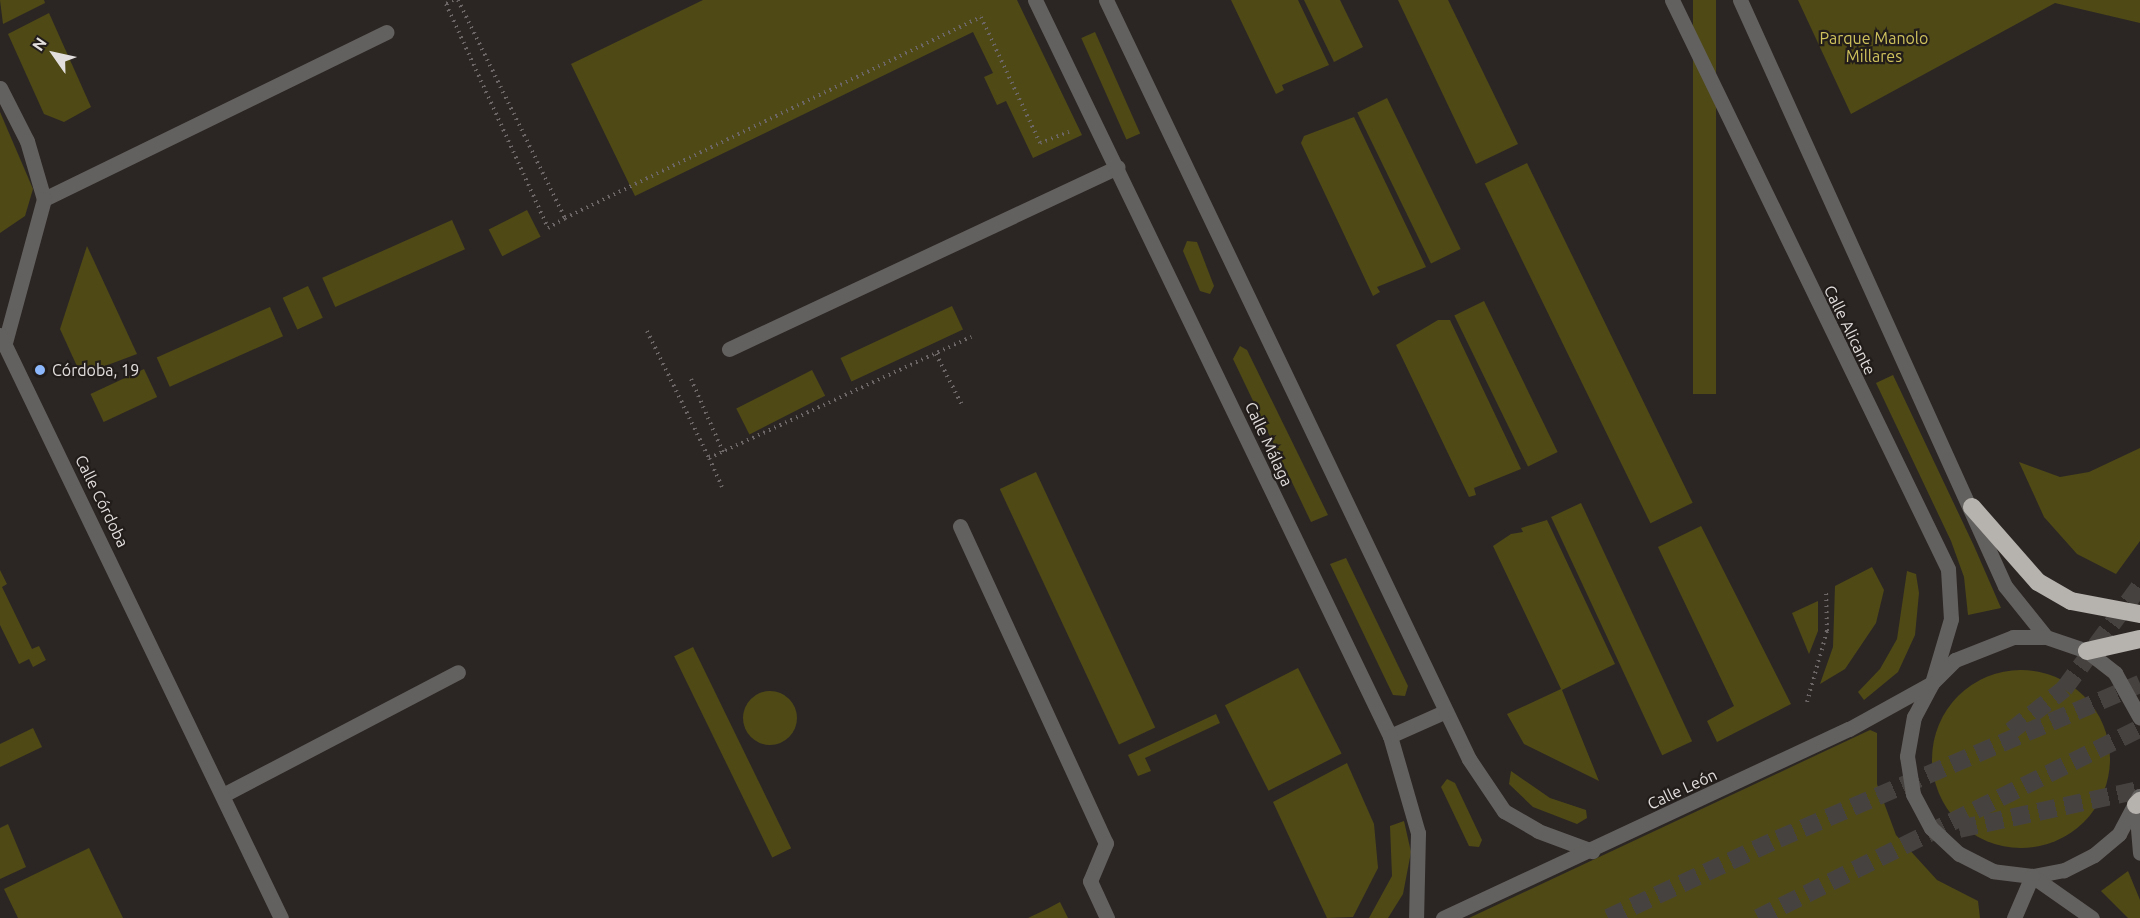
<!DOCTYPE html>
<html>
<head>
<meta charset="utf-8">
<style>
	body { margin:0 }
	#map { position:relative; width:2140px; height:918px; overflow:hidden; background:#2b2624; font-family:Ubuntu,sans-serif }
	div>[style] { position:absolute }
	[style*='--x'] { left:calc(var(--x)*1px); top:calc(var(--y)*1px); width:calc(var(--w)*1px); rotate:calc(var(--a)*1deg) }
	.green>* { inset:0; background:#4f4916; transform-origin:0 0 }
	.round { border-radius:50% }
	.highway-tunnel>* { height:18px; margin-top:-9px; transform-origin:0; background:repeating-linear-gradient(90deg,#464240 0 18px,transparent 0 27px) }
	.path>* { height:4px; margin-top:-2px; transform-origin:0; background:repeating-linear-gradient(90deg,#6c6766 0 1.5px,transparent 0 6px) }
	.lane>* { height:15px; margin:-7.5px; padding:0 7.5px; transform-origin:7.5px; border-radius:7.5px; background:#63615f }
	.street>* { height:15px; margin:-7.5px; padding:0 7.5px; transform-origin:7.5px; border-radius:7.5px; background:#63615f }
	.highway>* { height:18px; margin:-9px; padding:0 9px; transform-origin:9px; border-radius:9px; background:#b6b2ad }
	.dots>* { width:16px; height:16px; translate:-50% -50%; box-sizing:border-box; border:3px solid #221d1b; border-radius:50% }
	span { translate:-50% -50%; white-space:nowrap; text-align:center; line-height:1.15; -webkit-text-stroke:4.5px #221d1b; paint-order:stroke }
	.park-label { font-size:16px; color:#cfc25d }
	.street-label { font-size:16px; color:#e2dedd }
	.poi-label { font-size:16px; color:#e2dedd }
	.left { translate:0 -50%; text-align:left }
	.north { position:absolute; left:24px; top:24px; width:60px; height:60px; -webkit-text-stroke:4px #221d1b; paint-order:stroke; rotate:304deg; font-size:16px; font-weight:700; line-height:24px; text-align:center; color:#e2dedd }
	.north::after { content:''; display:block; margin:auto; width:21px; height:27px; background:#e2dedd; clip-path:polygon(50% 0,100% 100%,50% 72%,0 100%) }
</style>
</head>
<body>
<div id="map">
	<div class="green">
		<div style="clip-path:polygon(0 0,44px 0,45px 3px,3px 24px)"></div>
		<div style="clip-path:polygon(703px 0,1017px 0,1082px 135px,1033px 158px,1006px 101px,997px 105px,984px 77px,993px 73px,973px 32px,635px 196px,571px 64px)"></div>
		<div style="clip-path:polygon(1231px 0,1298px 0,1329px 65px,1282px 85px,1284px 90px,1276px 94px)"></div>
		<div style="clip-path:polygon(1304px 0,1340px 0,1363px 47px,1334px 62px)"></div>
		<div style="clip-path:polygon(1398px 0,1448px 0,1518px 144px,1476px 164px)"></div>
		<div style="left:1693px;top:0;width:23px;height:394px"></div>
		<div style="clip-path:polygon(1798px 0,2140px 0,2140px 23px,2055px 3px,1851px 114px)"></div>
		<div style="clip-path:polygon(49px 13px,91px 107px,64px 122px,44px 114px,8px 34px)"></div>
		<div style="left:1095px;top:32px;width:111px;height:15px;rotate:66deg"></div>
		<div style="left:1387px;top:98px;width:168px;height:33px;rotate:64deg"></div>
		<div style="clip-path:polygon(0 112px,33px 189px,25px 216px,0 233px)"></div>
		<div style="clip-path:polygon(1354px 117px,1426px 267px,1377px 287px,1380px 292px,1373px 296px,1301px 143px,1304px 136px)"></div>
		<div style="left:1527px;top:163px;width:378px;height:47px;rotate:64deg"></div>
		<div style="left:527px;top:210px;width:30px;height:43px;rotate:63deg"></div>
		<div style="left:452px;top:220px;width:32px;height:142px;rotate:66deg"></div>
		<div style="clip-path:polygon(1187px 241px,1197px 242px,1214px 286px,1210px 294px,1200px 291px,1183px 251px)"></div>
		<div style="clip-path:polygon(87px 246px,137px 354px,81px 375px,60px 329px)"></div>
		<div style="left:308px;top:286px;width:35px;height:28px;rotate:65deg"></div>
		<div style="left:1484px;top:301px;width:168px;height:33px;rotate:64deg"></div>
		<div style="left:952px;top:306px;width:26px;height:123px;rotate:65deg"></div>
		<div style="left:270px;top:307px;width:32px;height:124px;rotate:66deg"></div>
		<div style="clip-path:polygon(1438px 320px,1450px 320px,1521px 469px,1474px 488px,1476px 495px,1469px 497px,1396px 345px)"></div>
		<div style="clip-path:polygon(1240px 346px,1247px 350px,1328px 515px,1311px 522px,1233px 359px)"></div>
		<div style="left:144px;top:369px;width:31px;height:59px;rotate:65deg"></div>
		<div style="left:812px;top:370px;width:29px;height:85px;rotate:63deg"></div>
		<div style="clip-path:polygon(1893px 375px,1974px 546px,2001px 608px,1968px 615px,1964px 577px,1951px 541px,1876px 383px)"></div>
		<div style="clip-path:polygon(2140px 448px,2140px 541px,2116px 574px,2077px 554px,2044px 517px,2019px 462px,2060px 477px,2089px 472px)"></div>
		<div style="left:1036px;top:472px;width:282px;height:40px;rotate:65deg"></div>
		<div style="left:1581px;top:503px;width:263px;height:33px;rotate:65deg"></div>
		<div style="clip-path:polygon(1547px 520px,1615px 664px,1562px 690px,1599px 781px,1524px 744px,1507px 714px,1561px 689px,1493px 546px,1511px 534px,1523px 532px,1521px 528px)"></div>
		<div style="clip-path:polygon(1701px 526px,1791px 704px,1717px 742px,1707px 721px,1734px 706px,1658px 547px)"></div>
		<div style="clip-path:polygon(1346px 558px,1408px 686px,1405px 696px,1393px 695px,1330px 564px)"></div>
		<div style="clip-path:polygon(1872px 567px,1884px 590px,1876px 623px,1845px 669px,1820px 684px,1833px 647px,1835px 586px)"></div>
		<div style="clip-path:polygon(0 570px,7px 584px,2px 587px,32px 649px,39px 646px,46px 660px,33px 667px,29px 659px,19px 664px,0 625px)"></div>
		<div style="clip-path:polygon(1907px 571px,1916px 574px,1919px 593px,1915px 635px,1898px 672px,1864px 700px,1858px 692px,1880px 669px,1897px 639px)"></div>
		<div style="clip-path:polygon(1818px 601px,1818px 631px,1809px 654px,1792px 613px)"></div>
		<div style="left:693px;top:647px;width:224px;height:21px;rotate:64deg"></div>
		<div style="left:1298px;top:668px;width:96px;height:82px;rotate:63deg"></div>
		<div class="round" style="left:1932px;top:670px;width:178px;height:178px"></div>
		<div class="round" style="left:743px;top:691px;width:54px;height:54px"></div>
		<div style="clip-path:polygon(1216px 714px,1220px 723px,1145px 758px,1151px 771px,1138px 776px,1128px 755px)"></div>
		<div style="clip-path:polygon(33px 728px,42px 747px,0 767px,0 744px)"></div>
		<div style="clip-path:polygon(1870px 730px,1877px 733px,1877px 784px,1896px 835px,1937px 880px,1978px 901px,1980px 918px,1469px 918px)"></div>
		<div style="clip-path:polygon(1347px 763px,1374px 824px,1378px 868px,1353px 917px,1327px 918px,1273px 802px)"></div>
		<div style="clip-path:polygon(1511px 771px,1550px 798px,1586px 810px,1587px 818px,1577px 824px,1533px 807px,1509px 784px)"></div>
		<div style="clip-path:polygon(1447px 779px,1455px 783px,1482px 840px,1479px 847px,1469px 846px,1441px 787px)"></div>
		<div style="clip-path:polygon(1404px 821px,1411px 852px,1403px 894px,1388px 918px,1369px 918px,1392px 876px,1390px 826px)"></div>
		<div style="clip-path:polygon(8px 824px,26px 867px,0 879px,0 828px)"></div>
		<div style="clip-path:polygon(89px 848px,123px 918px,18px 918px,4px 889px)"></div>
		<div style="clip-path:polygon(2128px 871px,2140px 900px,2140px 918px,2128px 918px,2101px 891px)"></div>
		<div style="clip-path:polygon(1060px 902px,1068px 918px,1028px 918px,1047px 909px)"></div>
	</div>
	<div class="highway-tunnel">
		<div style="--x:2011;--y:731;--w:68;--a:-38.4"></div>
		<div style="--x:2064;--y:689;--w:128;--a:-53.6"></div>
		<div style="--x:1959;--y:829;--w:185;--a:-12.2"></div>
		<div style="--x:1608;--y:918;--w:187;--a:-24.9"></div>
		<div style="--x:1778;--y:839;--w:394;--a:-23.2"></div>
		<div style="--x:1758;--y:918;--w:427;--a:-26.4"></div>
	</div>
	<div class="path">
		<div style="--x:453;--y:0;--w:8;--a:150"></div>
		<div style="--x:446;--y:4;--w:246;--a:65.5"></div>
		<div style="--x:548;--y:228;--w:20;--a:-30"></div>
		<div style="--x:458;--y:0;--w:243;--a:63.9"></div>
		<div style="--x:565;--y:218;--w:462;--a:-25.8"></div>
		<div style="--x:981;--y:17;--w:139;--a:64.9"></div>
		<div style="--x:1040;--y:143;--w:31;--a:-21"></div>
		<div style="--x:647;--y:331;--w:141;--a:64"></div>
		<div style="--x:936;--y:354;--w:59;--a:63"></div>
		<div style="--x:691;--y:379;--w:80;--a:66.3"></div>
		<div style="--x:722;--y:487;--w:32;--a:-114"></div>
		<div style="--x:709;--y:458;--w:289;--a:-24.8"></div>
		<div style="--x:1807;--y:702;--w:74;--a:-74.3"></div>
		<div style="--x:1827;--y:631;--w:41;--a:-91.4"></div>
	</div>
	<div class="lane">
		<div style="--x:44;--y:199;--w:381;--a:-26"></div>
		<div style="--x:729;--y:349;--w:429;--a:-25.1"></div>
		<div style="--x:960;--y:526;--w:349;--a:65.3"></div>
		<div style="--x:1106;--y:843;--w:41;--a:112.8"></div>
		<div style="--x:1090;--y:881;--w:41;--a:65.3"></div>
		<div style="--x:1390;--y:736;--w:59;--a:-24"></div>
		<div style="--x:223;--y:795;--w:265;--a:-27.6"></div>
	</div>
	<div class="street">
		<div style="--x:1035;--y:0;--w:817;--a:64.25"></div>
		<div style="--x:1390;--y:736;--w:101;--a:73.9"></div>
		<div style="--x:1418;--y:833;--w:85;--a:91.3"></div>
		<div style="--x:1106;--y:0;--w:841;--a:64.44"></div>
		<div style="--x:1469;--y:759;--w:63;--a:56.1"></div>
		<div style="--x:1504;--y:811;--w:39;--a:30"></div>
		<div style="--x:1538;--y:831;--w:58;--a:20.3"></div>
		<div style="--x:1672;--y:0;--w:632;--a:64.12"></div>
		<div style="--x:1948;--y:569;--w:50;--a:86.6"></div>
		<div style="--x:1951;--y:619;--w:67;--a:106.5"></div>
		<div style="--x:1740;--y:0;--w:643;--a:65.67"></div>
		<div style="--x:2005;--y:586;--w:65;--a:51.2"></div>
		<div style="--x:0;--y:88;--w:59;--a:63"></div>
		<div style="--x:27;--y:141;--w:60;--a:73.7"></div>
		<div style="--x:44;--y:199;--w:149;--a:105.2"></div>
		<div style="--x:0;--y:335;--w:647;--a:64.27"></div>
		<div style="--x:2139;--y:796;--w:43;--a:117.8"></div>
		<div style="--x:2119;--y:834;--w:33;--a:140"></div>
		<div style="--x:2094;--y:855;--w:34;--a:153"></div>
		<div style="--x:2064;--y:870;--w:33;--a:169"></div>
		<div style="--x:2032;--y:876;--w:39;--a:-173"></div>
		<div style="--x:1993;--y:871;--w:38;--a:-153"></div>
		<div style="--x:1959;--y:854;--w:38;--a:-137"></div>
		<div style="--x:1931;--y:828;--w:38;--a:-118"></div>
		<div style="--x:1913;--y:794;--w:38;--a:-99"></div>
		<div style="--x:1907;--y:756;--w:40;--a:-80"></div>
		<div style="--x:1914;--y:717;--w:38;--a:-62"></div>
		<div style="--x:1932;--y:683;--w:33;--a:-45"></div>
		<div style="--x:1955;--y:660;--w:62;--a:-21.6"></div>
		<div style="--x:2013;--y:637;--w:33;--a:0"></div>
		<div style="--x:2046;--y:637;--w:43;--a:18.9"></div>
		<div style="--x:2087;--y:651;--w:36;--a:38"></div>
		<div style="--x:2115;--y:673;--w:51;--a:60.9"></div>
		<div style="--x:2136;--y:805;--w:48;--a:85.2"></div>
		<div style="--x:2032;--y:876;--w:73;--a:35"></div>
		<div style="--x:1443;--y:918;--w:448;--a:-25"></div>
		<div style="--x:1849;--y:729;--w:95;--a:-29"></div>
		<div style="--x:2014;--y:918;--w:46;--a:-66.8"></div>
	</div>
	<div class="highway">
		<div style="--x:1972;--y:507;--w:100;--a:48.7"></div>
		<div style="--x:2038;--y:582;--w:38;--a:30"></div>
		<div style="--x:2071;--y:601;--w:70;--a:10.7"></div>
		<div style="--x:2087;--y:651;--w:54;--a:-12.8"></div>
		<div style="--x:2136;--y:805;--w:6;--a:-45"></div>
	</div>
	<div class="dots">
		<div style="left:40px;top:370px;background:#8db9fc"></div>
	</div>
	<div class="park-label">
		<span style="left:1874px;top:47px">Parque Manolo<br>Millares</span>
	</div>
	<div class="street-label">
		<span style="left:1850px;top:330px;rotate:64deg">Calle Alicante</span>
		<span style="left:1269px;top:444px;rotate:65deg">Calle Málaga</span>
		<span style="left:102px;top:501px;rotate:64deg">Calle Córdoba</span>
		<span style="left:1682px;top:789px;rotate:-25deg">Calle León</span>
	</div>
	<div class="poi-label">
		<span class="left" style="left:52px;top:370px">Córdoba, 19</span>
	</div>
	<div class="north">N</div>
</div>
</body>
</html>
